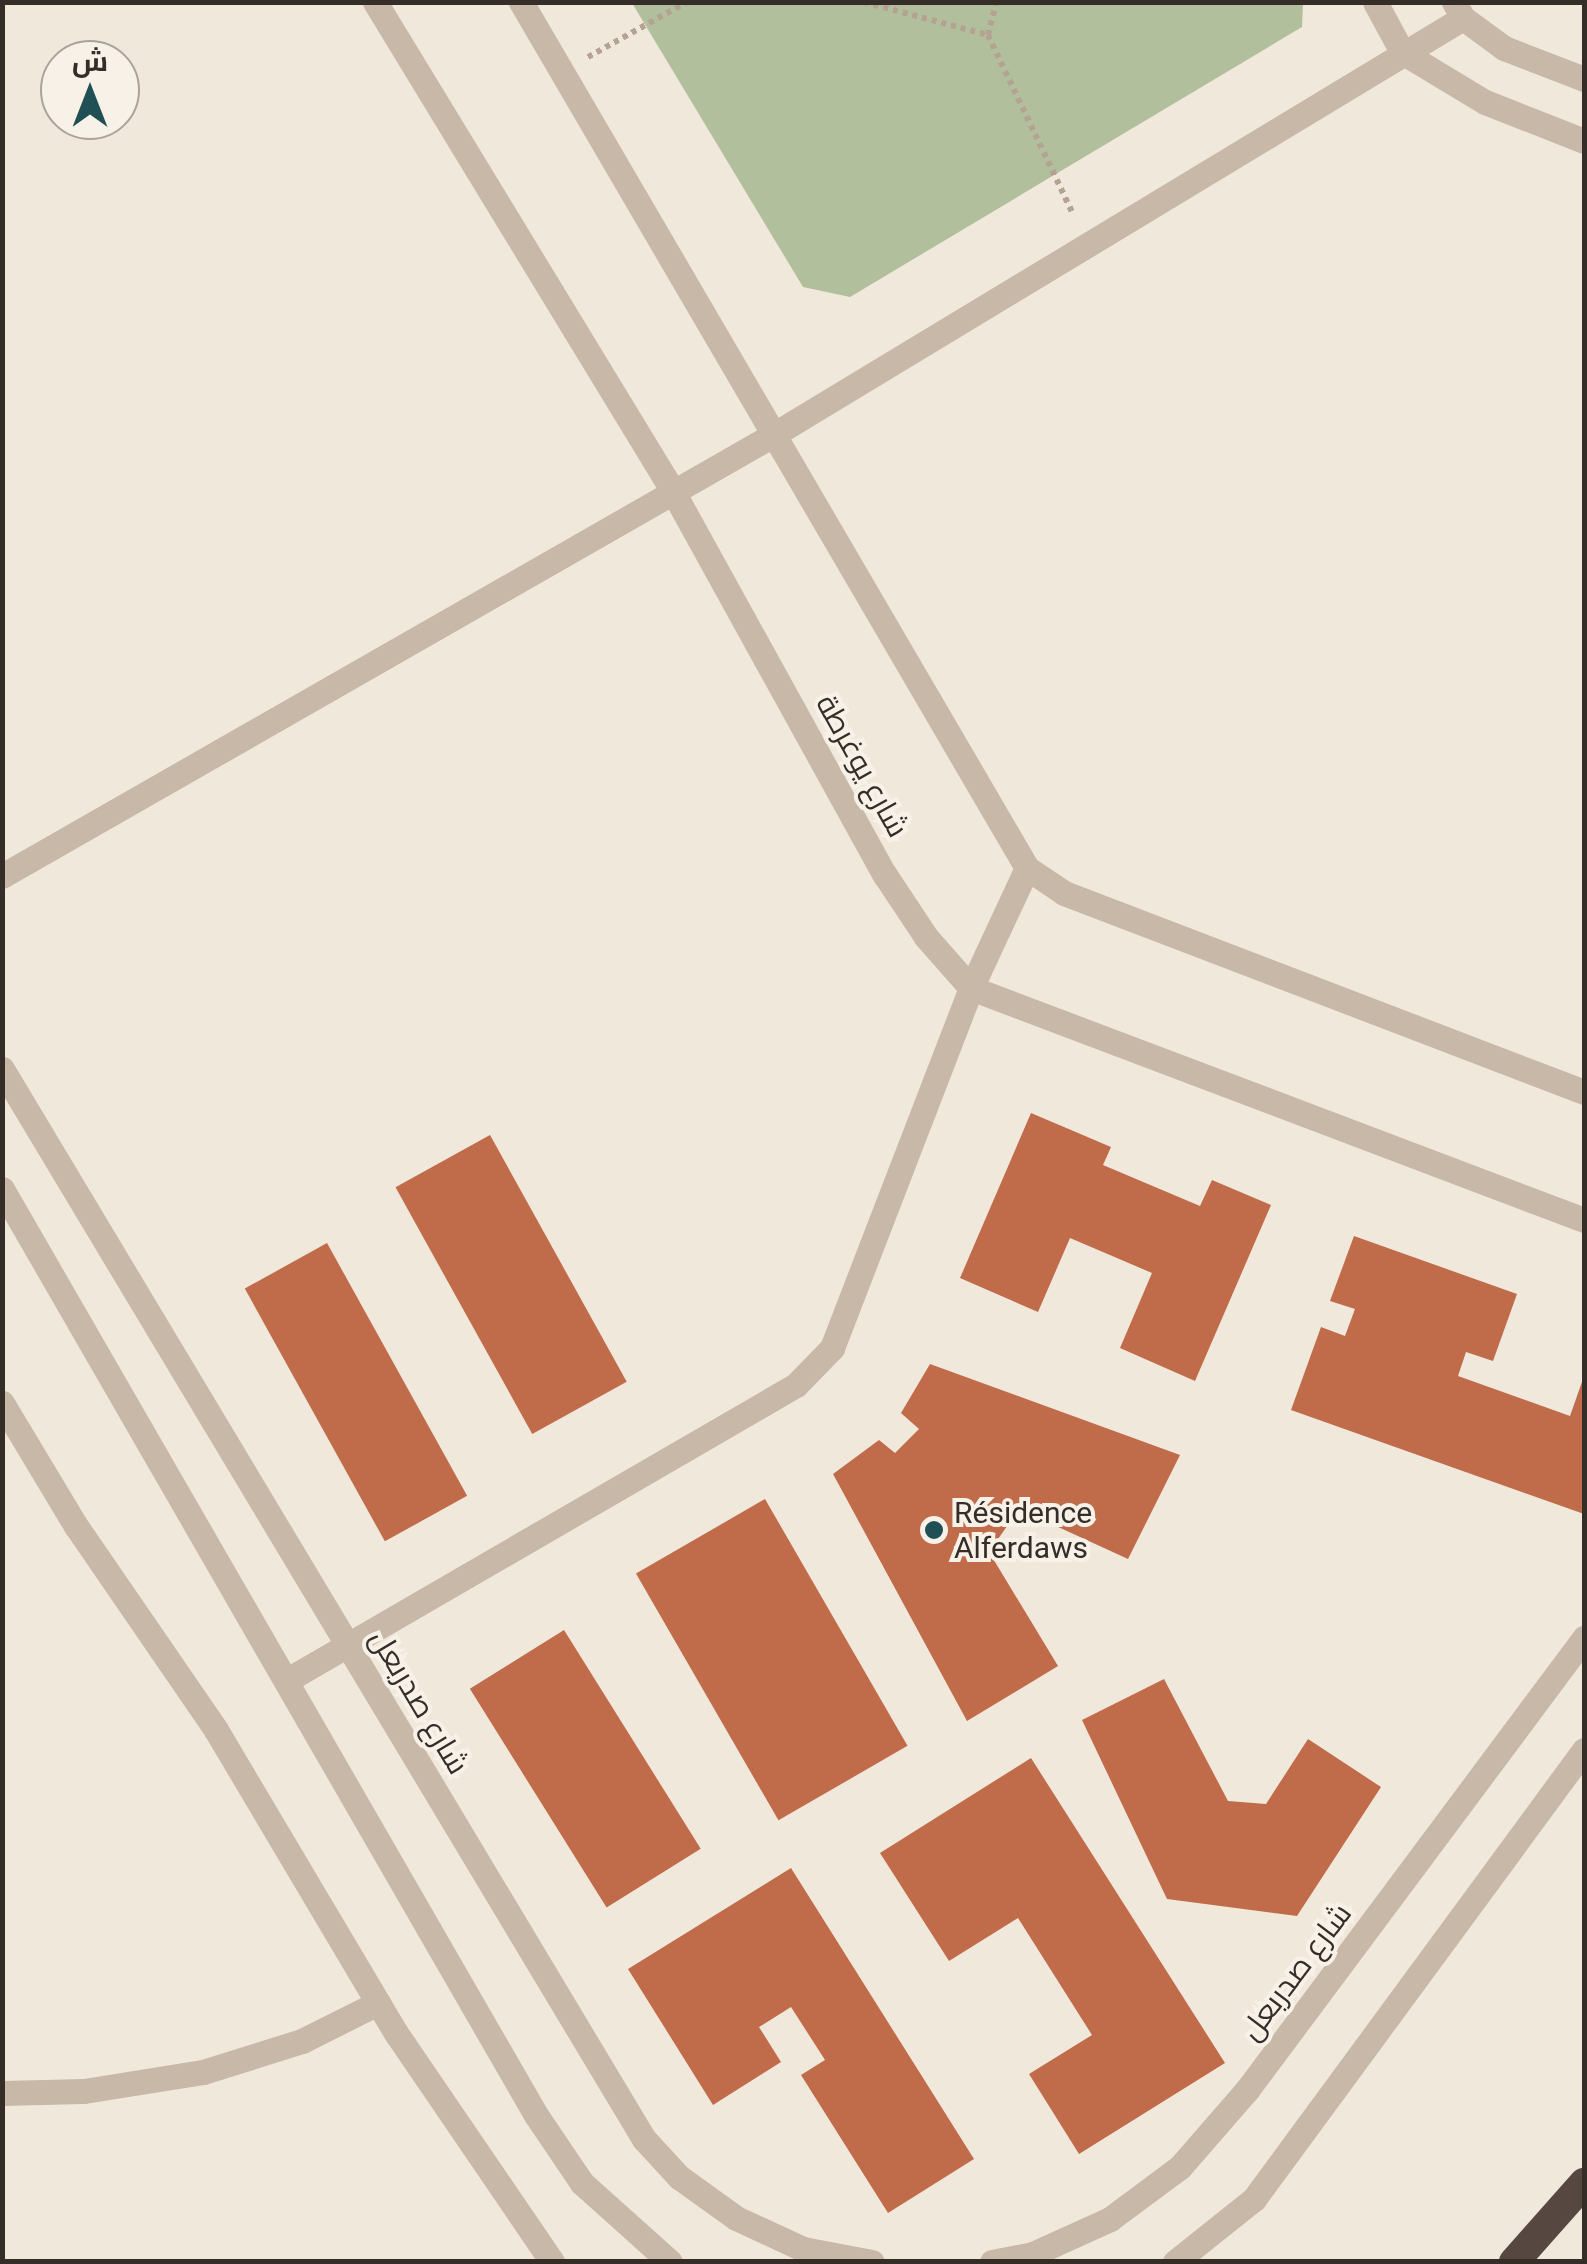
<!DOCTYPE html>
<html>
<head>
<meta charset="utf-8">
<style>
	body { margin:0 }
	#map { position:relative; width:1587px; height:2264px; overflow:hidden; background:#f1e8dc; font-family:Roboto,Cairo,sans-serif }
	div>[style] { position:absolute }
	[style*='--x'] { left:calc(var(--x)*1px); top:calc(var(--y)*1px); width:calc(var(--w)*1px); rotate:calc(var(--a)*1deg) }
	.green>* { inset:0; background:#b2bf9c }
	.building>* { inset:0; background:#c06b4a; transform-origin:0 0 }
	.path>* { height:6px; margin-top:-3px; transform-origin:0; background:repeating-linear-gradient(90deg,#b4a293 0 5px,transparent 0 10px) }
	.minor>* { height:25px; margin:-12.5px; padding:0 12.5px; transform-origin:12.5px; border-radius:12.5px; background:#c8b8a8 }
	.highway>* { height:30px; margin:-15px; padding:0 15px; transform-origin:15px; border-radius:15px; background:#564740 }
	.dots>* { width:28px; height:28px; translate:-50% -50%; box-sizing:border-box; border:5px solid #f8f1e8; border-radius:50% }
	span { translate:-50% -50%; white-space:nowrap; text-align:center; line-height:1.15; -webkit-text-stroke:8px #f8f1e8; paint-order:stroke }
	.street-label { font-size:30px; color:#352d28 }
	.poi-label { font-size:30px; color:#352d28 }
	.left { translate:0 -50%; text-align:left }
	.frame { position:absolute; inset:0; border:5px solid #352d28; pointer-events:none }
	.north { position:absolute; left:40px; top:40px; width:100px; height:100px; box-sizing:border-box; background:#f8f1e8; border:2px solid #aaa39b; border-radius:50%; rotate:0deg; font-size:28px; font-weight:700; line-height:40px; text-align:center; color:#352d28 }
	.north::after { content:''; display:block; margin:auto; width:35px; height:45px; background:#204f55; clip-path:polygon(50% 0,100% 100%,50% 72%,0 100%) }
</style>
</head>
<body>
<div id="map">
	<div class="green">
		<div style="clip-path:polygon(632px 3px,1303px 3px,1302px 27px,850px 297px,803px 287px)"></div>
	</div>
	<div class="building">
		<div style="clip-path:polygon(1031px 1113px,1111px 1147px,1103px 1165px,1200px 1206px,1212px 1180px,1271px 1205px,1195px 1381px,1120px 1348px,1152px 1273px,1070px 1238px,1038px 1312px,960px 1278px)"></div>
		<div style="left:490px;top:1135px;width:282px;height:108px;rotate:61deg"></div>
		<div style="clip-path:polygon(1354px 1236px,1517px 1294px,1493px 1361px,1466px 1352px,1458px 1376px,1570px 1416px,1584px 1376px,1584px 1514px,1291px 1410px,1321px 1327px,1345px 1336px,1355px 1309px,1330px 1301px)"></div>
		<div style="left:327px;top:1243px;width:289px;height:94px;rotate:61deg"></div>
		<div style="clip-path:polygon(930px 1364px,1180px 1455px,1128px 1559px,1019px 1509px,989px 1552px,1058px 1666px,967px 1721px,833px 1474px,879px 1440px,895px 1453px,919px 1429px,901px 1413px)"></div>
		<div style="left:765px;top:1499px;width:285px;height:149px;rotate:60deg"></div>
		<div style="left:564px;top:1630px;width:258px;height:111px;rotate:58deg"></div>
		<div style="clip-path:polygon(1164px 1679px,1228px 1801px,1266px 1804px,1308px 1739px,1381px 1787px,1297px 1916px,1167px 1899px,1082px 1720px)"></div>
		<div style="clip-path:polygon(1031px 1758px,1225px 2063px,1079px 2154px,1029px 2074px,1092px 2035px,1018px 1918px,949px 1961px,880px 1853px)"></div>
		<div style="clip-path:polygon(791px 1868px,974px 2159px,888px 2213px,801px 2075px,825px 2060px,791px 2007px,759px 2027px,781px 2062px,713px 2105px,628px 1969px)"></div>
	</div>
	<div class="path">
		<div style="--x:864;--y:2;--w:128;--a:14.9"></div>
		<div style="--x:988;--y:35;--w:34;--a:-76"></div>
		<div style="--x:988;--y:35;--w:198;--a:64.6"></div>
		<div style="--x:588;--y:57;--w:113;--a:-29.1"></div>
	</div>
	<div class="minor">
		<div style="--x:375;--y:2;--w:569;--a:58.66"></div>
		<div style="--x:671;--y:488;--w:442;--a:61.1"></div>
		<div style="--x:885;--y:875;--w:74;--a:56.5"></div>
		<div style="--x:926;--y:937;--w:68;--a:48.6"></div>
		<div style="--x:971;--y:988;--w:655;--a:20.73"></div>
		<div style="--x:521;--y:2;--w:1003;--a:59.7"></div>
		<div style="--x:1027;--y:868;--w:45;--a:34"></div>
		<div style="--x:1064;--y:893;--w:557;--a:20.94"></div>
		<div style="--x:1375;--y:2;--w:57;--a:61.6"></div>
		<div style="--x:1402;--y:52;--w:97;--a:31.1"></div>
		<div style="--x:1485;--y:102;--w:106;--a:21.5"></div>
		<div style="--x:1454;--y:2;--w:18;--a:61"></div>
		<div style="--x:1463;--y:18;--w:51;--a:36.2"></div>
		<div style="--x:1504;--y:48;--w:86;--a:21.2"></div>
		<div style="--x:2;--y:876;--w:888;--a:-29.77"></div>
		<div style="--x:773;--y:435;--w:806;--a:-31.15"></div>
		<div style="--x:2;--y:1069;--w:1248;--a:59.04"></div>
		<div style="--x:644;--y:2139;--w:52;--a:47.4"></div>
		<div style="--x:679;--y:2177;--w:70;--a:35.7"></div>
		<div style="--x:736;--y:2218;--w:74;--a:24.8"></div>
		<div style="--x:803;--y:2249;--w:70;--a:10.7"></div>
		<div style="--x:2;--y:1189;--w:1069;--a:60.03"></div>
		<div style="--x:536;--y:2115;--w:82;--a:55.9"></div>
		<div style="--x:582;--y:2183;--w:118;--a:41.9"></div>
		<div style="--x:2;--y:1403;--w:144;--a:59"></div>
		<div style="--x:76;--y:1526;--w:247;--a:55.5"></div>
		<div style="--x:216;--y:1730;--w:352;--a:59.3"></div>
		<div style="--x:396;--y:2033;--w:277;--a:55.7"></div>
		<div style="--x:289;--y:1679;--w:586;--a:-30.11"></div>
		<div style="--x:796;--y:1385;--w:52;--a:-45.8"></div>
		<div style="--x:832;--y:1348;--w:386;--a:-68.9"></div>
		<div style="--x:971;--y:988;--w:132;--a:-65"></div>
		<div style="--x:2;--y:2093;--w:82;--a:-1.4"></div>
		<div style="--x:84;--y:2091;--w:121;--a:-9.1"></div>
		<div style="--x:203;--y:2072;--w:104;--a:-17.4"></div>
		<div style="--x:302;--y:2041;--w:85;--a:-26.6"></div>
		<div style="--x:992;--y:2262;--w:42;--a:-11"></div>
		<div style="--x:1033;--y:2254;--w:85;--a:-24.4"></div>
		<div style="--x:1110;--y:2219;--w:87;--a:-36.6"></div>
		<div style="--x:1180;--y:2167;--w:102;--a:-49"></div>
		<div style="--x:1247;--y:2090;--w:564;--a:-53.29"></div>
		<div style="--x:1175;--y:2262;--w:101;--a:-38.6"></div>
		<div style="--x:1254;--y:2199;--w:557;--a:-53.69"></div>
	</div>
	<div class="highway">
		<div style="--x:1514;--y:2262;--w:106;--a:-48.5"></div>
	</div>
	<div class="dots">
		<div style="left:934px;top:1530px;background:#204f55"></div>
	</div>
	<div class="street-label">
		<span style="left:862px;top:766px;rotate:61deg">شارع يوغرطة</span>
		<span style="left:419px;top:1702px;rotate:59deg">شارع صدربعل</span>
		<span style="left:1296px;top:1972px;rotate:-53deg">شارع صدربعل</span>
	</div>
	<div class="poi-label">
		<span class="left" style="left:954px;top:1530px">Résidence<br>Alferdaws</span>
	</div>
	<div class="frame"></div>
	<div class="north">ش</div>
</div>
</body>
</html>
